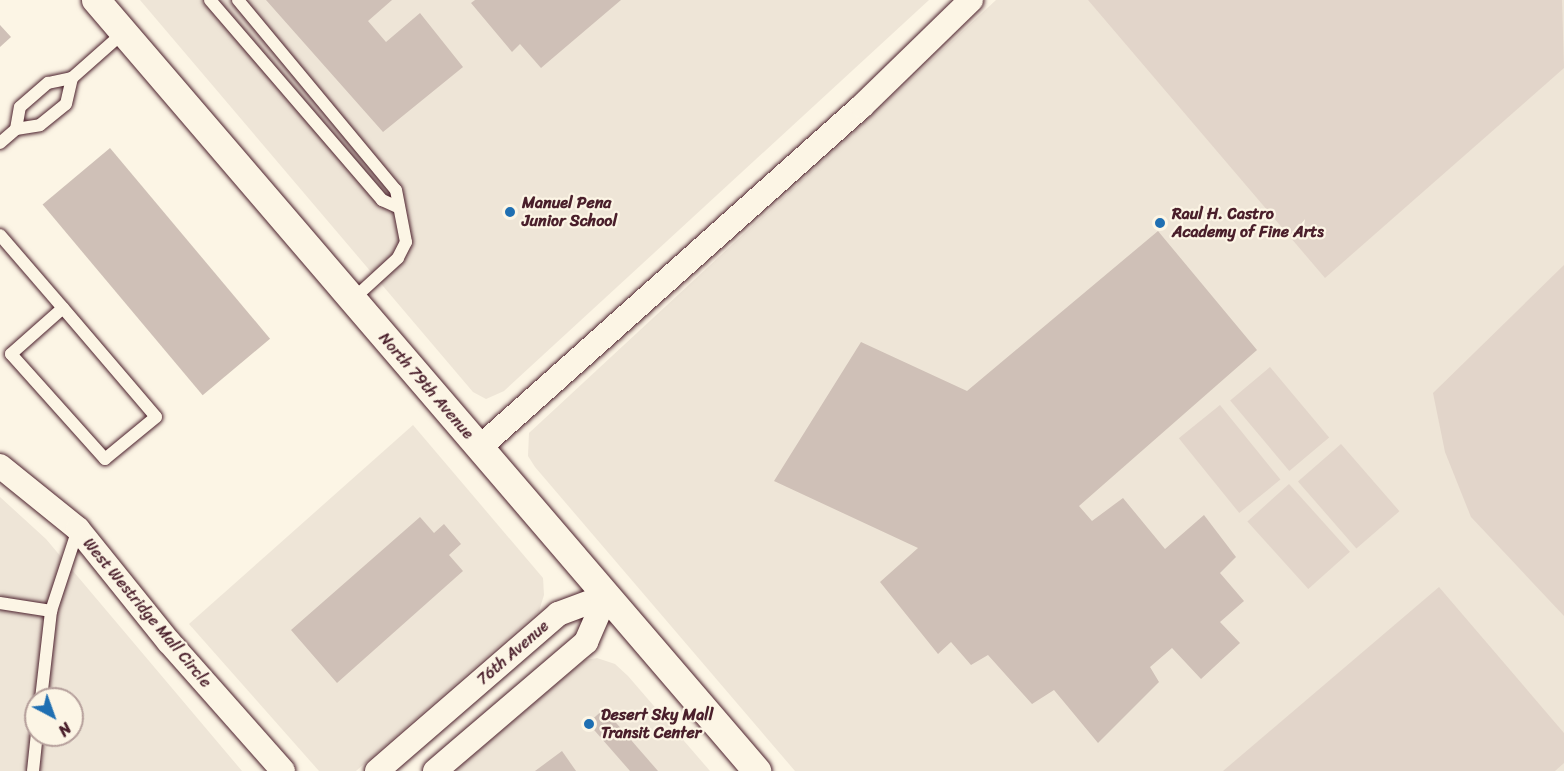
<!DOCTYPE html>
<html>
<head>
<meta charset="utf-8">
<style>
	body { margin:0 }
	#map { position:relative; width:1564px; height:771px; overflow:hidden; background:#fcf5e5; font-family:Sriracha,sans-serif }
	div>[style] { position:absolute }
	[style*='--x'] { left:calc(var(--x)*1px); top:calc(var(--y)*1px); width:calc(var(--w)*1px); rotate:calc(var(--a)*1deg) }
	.built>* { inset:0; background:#eee5d7 }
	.green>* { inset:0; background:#e2d5ca; transform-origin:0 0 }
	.building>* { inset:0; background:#cfc0b7; transform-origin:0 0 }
	.roads { filter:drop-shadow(0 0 2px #4a1f2b) drop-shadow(0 0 2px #4a1f2b) }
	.service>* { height:12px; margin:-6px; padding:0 6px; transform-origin:6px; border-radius:6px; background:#fcf5e5 }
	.minor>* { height:24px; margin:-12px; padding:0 12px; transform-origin:12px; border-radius:12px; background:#fcf5e5 }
	.tertiary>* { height:28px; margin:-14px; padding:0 14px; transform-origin:14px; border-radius:14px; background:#fcf5e5 }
	.dots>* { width:16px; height:16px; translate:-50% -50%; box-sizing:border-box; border:3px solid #fcf5e5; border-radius:50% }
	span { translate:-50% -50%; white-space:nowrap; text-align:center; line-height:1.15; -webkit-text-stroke:4.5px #fcf5e5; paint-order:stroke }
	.poi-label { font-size:16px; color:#4a1f2b; font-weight:700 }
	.left { translate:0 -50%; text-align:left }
	.street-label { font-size:16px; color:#4a1f2b }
	.north { position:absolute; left:24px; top:687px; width:60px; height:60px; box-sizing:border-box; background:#fcf5e5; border:2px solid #b59f9b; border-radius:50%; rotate:139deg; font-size:16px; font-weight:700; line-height:24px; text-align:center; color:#4a1f2b }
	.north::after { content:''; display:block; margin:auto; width:21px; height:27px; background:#1f6fb2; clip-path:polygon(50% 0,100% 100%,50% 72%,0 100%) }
</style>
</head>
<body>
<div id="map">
	<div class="built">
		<div style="clip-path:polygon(140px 0,929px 0,504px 391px,486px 399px,473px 392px)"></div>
		<div style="clip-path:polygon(996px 0,1564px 0,1564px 771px,795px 771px,535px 467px,528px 456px,529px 433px)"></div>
		<div style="clip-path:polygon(413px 425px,543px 578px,544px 595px,539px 611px,356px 771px,319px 771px,189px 624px)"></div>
		<div style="clip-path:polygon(evenodd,0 497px,46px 539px,242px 771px,0 771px,0 497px,36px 699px,72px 699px,72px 735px,36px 735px,36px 699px)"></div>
		<div style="clip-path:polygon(597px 658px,615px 664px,628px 676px,710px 771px,455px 771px,585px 660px)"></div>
	</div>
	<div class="green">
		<div style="clip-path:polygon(1088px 0,1562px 0,1564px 68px,1325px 278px)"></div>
		<div style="clip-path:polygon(1564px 265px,1564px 616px,1471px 517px,1445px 452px,1433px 393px)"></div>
		<div style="left:1270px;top:367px;width:92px;height:52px;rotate:50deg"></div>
		<div style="left:1220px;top:405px;width:96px;height:53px;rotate:51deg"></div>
		<div style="left:1341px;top:444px;width:89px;height:57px;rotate:49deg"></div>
		<div style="left:1289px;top:484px;width:91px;height:56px;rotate:48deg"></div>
		<div style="clip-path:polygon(1439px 587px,1564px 733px,1564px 763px,1555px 771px,1223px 771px)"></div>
	</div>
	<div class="building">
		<div style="clip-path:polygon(266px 0,392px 0,368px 21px,386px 42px,420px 13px,463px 67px,383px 132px)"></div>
		<div style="clip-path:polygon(475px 0,621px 0,541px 68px,520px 44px,512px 52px,471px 3px)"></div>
		<div style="clip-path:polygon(0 25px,11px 37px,0 47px)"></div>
		<div style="left:110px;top:148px;width:249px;height:88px;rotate:50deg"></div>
		<div style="clip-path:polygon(1158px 231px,1257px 350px,1079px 506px,1092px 521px,1123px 498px,1165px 549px,1204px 515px,1236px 557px,1220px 573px,1244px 601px,1220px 622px,1240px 643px,1201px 679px,1172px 648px,1150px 667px,1159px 682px,1098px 743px,1054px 690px,1032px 704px,988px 655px,971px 665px,951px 642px,938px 654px,880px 582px,918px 548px,774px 481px,861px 342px,967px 391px)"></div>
		<div style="clip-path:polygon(420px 517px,434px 533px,444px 524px,461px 544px,449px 555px,463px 571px,337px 683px,291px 630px)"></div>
		<div style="clip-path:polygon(604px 709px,658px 771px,630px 771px,588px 723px)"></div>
		<div style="clip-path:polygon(562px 751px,576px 771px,535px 771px)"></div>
	</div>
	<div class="roads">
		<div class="service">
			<div style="--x:210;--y:0;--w:264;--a:49.3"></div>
			<div style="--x:382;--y:200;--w:17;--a:24"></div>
			<div style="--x:238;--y:0;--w:247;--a:50.3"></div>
			<div style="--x:396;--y:190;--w:53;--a:79.1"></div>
			<div style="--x:406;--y:242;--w:18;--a:117"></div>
			<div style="--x:398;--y:258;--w:62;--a:137.6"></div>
			<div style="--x:16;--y:129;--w:22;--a:-80"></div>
			<div style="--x:20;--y:107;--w:37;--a:-41"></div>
			<div style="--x:48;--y:83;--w:25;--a:-12"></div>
			<div style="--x:72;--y:78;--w:69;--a:-41.5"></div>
			<div style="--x:0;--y:143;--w:21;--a:-41"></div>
			<div style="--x:16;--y:129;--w:24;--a:-9"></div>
			<div style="--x:40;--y:125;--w:33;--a:-39"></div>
			<div style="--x:66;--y:104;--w:27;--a:-77"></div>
			<div style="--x:0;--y:235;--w:96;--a:49.2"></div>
			<div style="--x:63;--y:308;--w:143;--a:49.5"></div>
			<div style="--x:156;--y:417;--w:66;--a:140.5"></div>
			<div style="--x:105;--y:459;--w:141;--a:-131.8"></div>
			<div style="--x:11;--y:354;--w:69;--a:-41.5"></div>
			<div style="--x:0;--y:603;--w:52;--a:8.9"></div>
			<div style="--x:41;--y:699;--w:89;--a:-83.5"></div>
			<div style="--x:51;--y:611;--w:86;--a:-71.8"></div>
			<div style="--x:33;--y:771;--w:36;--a:-84"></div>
		</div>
		<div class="minor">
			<div style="--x:479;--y:448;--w:513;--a:-41.76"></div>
			<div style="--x:862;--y:106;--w:152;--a:-44.2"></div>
			<div style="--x:0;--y:466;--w:100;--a:38.9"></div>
			<div style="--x:78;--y:529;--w:145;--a:51.2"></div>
			<div style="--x:169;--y:642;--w:172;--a:48.5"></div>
			<div style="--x:377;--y:771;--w:240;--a:-40.9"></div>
			<div style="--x:558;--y:614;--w:51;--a:-20.6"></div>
			<div style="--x:435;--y:771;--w:199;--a:-40.5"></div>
			<div style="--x:586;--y:642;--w:50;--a:-66.5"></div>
		</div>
		<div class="tertiary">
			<div style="--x:96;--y:0;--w:1016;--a:49.39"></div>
		</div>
	</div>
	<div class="dots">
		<div style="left:510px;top:212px;background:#1f6fb2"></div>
		<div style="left:1160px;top:223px;background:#1f6fb2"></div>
		<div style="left:589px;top:724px;background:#1f6fb2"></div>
	</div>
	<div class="poi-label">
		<span class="left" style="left:522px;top:212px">Manuel Pena<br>Junior School</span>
		<span class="left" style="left:1172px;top:223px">Raul H. Castro<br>Academy of Fine Arts</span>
		<span class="left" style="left:601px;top:724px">Desert Sky Mall<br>Transit Center</span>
	</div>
	<div class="street-label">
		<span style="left:426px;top:386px;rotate:49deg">North 79th Avenue</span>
		<span style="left:147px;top:613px;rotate:50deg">West Westridge Mall Circle</span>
		<span style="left:513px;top:653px;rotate:-41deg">76th Avenue</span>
	</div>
	<div class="north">N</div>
</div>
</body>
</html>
